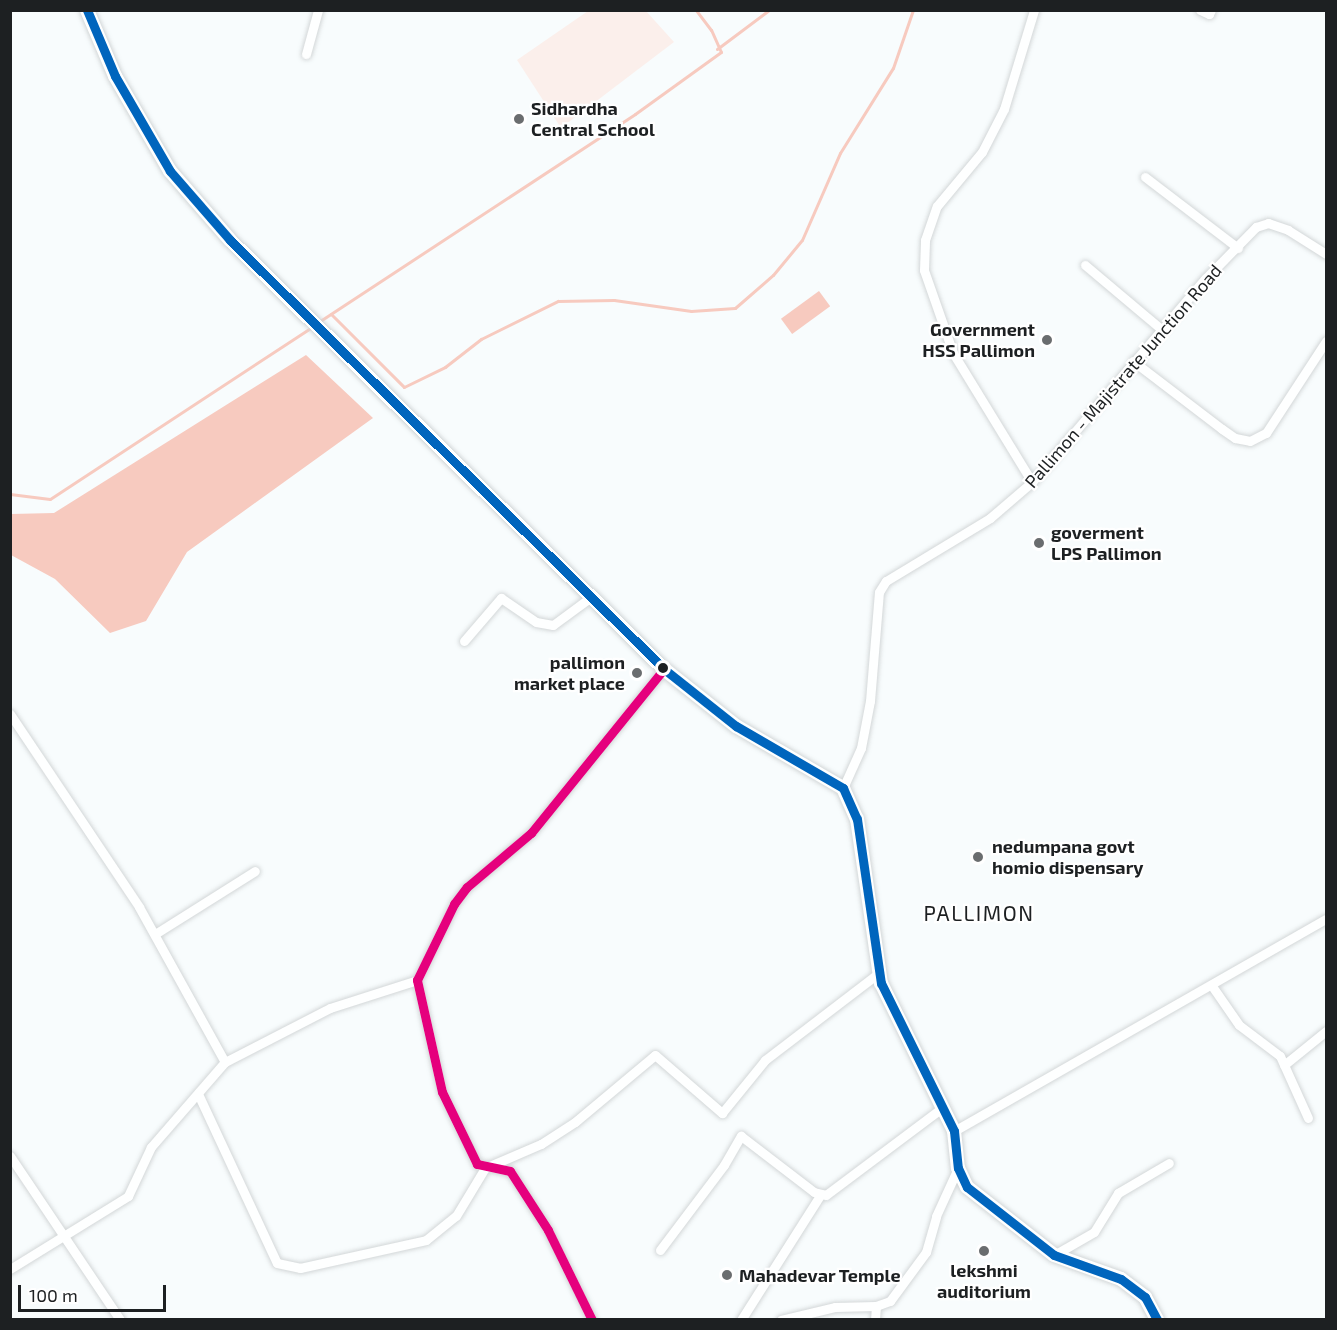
<!DOCTYPE html>
<html>
<head>
<meta charset="utf-8">
<style>
	body { margin:0 }
	#map { position:relative; width:1337px; height:1330px; overflow:hidden; background:#f8fcfd; font-family:"Exo 2",sans-serif }
	div>[style] { position:absolute }
	[style*='--x'] { left:calc(var(--x)*1px); top:calc(var(--y)*1px); width:calc(var(--w)*1px); rotate:calc(var(--a)*1deg) }
	.green>* { inset:0; background:#fbefeb }
	.water>* { inset:0; background:#f7cabf; transform-origin:0 0 }
	.stream>* { height:3px; margin:-1.5px; padding:0 1.5px; transform-origin:1.5px; border-radius:1.5px; background:#f7cabf }
	.roads { filter:drop-shadow(0 0 2px #d3d7d8) drop-shadow(0 0 2px #d3d7d8) }
	.street>* { height:9px; margin:-4.5px; padding:0 4.5px; transform-origin:4.5px; border-radius:4.5px; background:#feffff }
	.secondary>* { height:14px; margin:-7px; padding:0 7px; transform-origin:7px; border-radius:7px; background:#feffff }
	.bus-1>* { height:9px; margin:-4.5px; padding:0 4.5px; transform-origin:4.5px; border-radius:4.5px; background:#0065bd }
	.bus-2>* { height:9px; margin:-4.5px; padding:0 4.5px; transform-origin:4.5px; border-radius:4.5px; background:#e5007d }
	.dots>* { width:16px; height:16px; translate:-50% -50%; box-sizing:border-box; border:3px solid #fff; border-radius:50% }
	span { translate:-50% -50%; white-space:nowrap; text-align:center; line-height:1.15; -webkit-text-stroke:4.5px #fff; paint-order:stroke }
	.poi-label { font-size:18px; color:#1d2022; font-weight:700 }
	.left { translate:0 -50%; text-align:left }
	.right { translate:-100% -50%; text-align:right }
	.street-label { font-size:18px; color:#1d2022 }
	.quarter-label { font-size:21px; color:#1d2022; letter-spacing:1.5px }
	.frame { position:absolute; inset:0; border:12px solid #1d2022; pointer-events:none }
	.scale { position:absolute; left:18px; top:1285px; width:148px; height:27px; box-sizing:border-box; border:3px solid #1d2022; border-top:0; padding-left:8px; font-size:18px; line-height:21px; white-space:nowrap; color:#1d2022; -webkit-text-stroke:4px #fff; paint-order:stroke }
</style>
</head>
<body>
<div id="map">
	<div class="green">
		<div style="clip-path:polygon(588px 11px,646px 11px,674px 42px,561px 128px,517px 60px)"></div>
	</div>
	<div class="water">
		<div style="left:819px;top:291px;width:19px;height:47px;rotate:54deg"></div>
		<div style="clip-path:polygon(306px 355px,373px 418px,187px 552px,146px 621px,110px 633px,55px 579px,11px 555px,11px 514px,54px 513px)"></div>
	</div>
	<div class="stream">
		<div style="--x:717;--y:49;--w:65;--a:-36.9"></div>
		<div style="--x:331;--y:314;--w:103;--a:45"></div>
		<div style="--x:404;--y:387;--w:46;--a:-26"></div>
		<div style="--x:445;--y:367;--w:46;--a:-37.9"></div>
		<div style="--x:481;--y:339;--w:86;--a:-26.3"></div>
		<div style="--x:558;--y:301;--w:56;--a:-1"></div>
		<div style="--x:614;--y:300;--w:78;--a:8.1"></div>
		<div style="--x:691;--y:311;--w:44;--a:-3.9"></div>
		<div style="--x:735;--y:308;--w:50;--a:-41"></div>
		<div style="--x:773;--y:275;--w:45;--a:-50.4"></div>
		<div style="--x:802;--y:240;--w:95;--a:-66.4"></div>
		<div style="--x:840;--y:153;--w:100;--a:-58.1"></div>
		<div style="--x:893;--y:68;--w:61;--a:-71"></div>
		<div style="--x:320;--y:321;--w:377;--a:-33.3"></div>
		<div style="--x:635;--y:114;--w:106;--a:-35.8"></div>
		<div style="--x:721;--y:52;--w:24;--a:-114"></div>
		<div style="--x:711;--y:30;--w:25;--a:-127"></div>
		<div style="--x:10;--y:494;--w:40;--a:7.1"></div>
		<div style="--x:50;--y:499;--w:313;--a:-33.3"></div>
	</div>
	<div class="roads">
		<div class="street">
			<div style="--x:1200;--y:10;--w:10;--a:24"></div>
			<div style="--x:1209;--y:14;--w:4;--a:-63"></div>
			<div style="--x:306;--y:54;--w:46;--a:-74.7"></div>
			<div style="--x:1145;--y:177;--w:117;--a:37.4"></div>
			<div style="--x:1085;--y:265;--w:99;--a:40.1"></div>
			<div style="--x:1133;--y:361;--w:112;--a:37.4"></div>
			<div style="--x:1222;--y:429;--w:16;--a:35"></div>
			<div style="--x:1235;--y:438;--w:15;--a:11"></div>
			<div style="--x:1250;--y:441;--w:18;--a:-27"></div>
			<div style="--x:1266;--y:433;--w:110;--a:-56.9"></div>
			<div style="--x:1032;--y:482;--w:151;--a:-121.5"></div>
			<div style="--x:953;--y:353;--w:88;--a:-109.3"></div>
			<div style="--x:924;--y:270;--w:30;--a:-88"></div>
			<div style="--x:925;--y:240;--w:36;--a:-71"></div>
			<div style="--x:937;--y:206;--w:70;--a:-50.2"></div>
			<div style="--x:982;--y:152;--w:48;--a:-62.9"></div>
			<div style="--x:1004;--y:109;--w:103;--a:-73.1"></div>
			<div style="--x:464;--y:641;--w:57;--a:-49.3"></div>
			<div style="--x:501;--y:598;--w:42;--a:34.4"></div>
			<div style="--x:536;--y:622;--w:17;--a:10"></div>
			<div style="--x:553;--y:625;--w:47;--a:-36.4"></div>
			<div style="--x:10;--y:714;--w:232;--a:56.2"></div>
			<div style="--x:139;--y:907;--w:177;--a:61"></div>
			<div style="--x:843;--y:788;--w:44;--a:-65.8"></div>
			<div style="--x:861;--y:748;--w:48;--a:-79.2"></div>
			<div style="--x:870;--y:701;--w:109;--a:-85.3"></div>
			<div style="--x:879;--y:592;--w:13;--a:-58"></div>
			<div style="--x:886;--y:581;--w:122;--a:-31.2"></div>
			<div style="--x:990;--y:518;--w:55;--a:-40.6"></div>
			<div style="--x:1032;--y:482;--w:267;--a:-49.6"></div>
			<div style="--x:1205;--y:279;--w:73;--a:-45.6"></div>
			<div style="--x:1256;--y:227;--w:13;--a:-18"></div>
			<div style="--x:1268;--y:223;--w:21;--a:19"></div>
			<div style="--x:1288;--y:230;--w:45;--a:32.3"></div>
			<div style="--x:155;--y:934;--w:118;--a:-32.2"></div>
			<div style="--x:1212;--y:986;--w:47;--a:55.3"></div>
			<div style="--x:1239;--y:1025;--w:51;--a:37.1"></div>
			<div style="--x:1280;--y:1056;--w:68;--a:65.7"></div>
			<div style="--x:1284;--y:1065;--w:54;--a:-39"></div>
			<div style="--x:199;--y:1096;--w:184;--a:65"></div>
			<div style="--x:277;--y:1263;--w:24;--a:12"></div>
			<div style="--x:300;--y:1268;--w:129;--a:-12.5"></div>
			<div style="--x:426;--y:1240;--w:38;--a:-39"></div>
			<div style="--x:456;--y:1216;--w:56;--a:-58.9"></div>
			<div style="--x:485;--y:1168;--w:61;--a:-23.2"></div>
			<div style="--x:541;--y:1144;--w:40;--a:-32.9"></div>
			<div style="--x:575;--y:1122;--w:104;--a:-39.9"></div>
			<div style="--x:655;--y:1055;--w:89;--a:40.9"></div>
			<div style="--x:722;--y:1113;--w:68;--a:-50.9"></div>
			<div style="--x:765;--y:1060;--w:145;--a:-37.4"></div>
			<div style="--x:954;--y:1131;--w:428;--a:-29.7"></div>
			<div style="--x:10;--y:1156;--w:197;--a:56.1"></div>
			<div style="--x:660;--y:1250;--w:106;--a:-53"></div>
			<div style="--x:724;--y:1165;--w:34;--a:-60"></div>
			<div style="--x:741;--y:1136;--w:92;--a:37.5"></div>
			<div style="--x:814;--y:1192;--w:12;--a:14"></div>
			<div style="--x:826;--y:1195;--w:146;--a:-36.9"></div>
			<div style="--x:1054;--y:1255;--w:46;--a:-29.9"></div>
			<div style="--x:1094;--y:1232;--w:46;--a:-58.4"></div>
			<div style="--x:1118;--y:1193;--w:59;--a:-30.5"></div>
			<div style="--x:10;--y:1269;--w:139;--a:-31.7"></div>
			<div style="--x:128;--y:1196;--w:54;--a:-64.9"></div>
			<div style="--x:151;--y:1147;--w:113;--a:-49"></div>
			<div style="--x:225;--y:1062;--w:118;--a:-27.2"></div>
			<div style="--x:330;--y:1008;--w:91;--a:-17.8"></div>
			<div style="--x:592;--y:1320;--w:100;--a:-116.1"></div>
			<div style="--x:548;--y:1230;--w:70;--a:-122.8"></div>
			<div style="--x:510;--y:1171;--w:34;--a:-168"></div>
			<div style="--x:477;--y:1164;--w:80;--a:-115.9"></div>
			<div style="--x:442;--y:1092;--w:115;--a:-102.6"></div>
			<div style="--x:417;--y:980;--w:85;--a:-64"></div>
			<div style="--x:454;--y:904;--w:21;--a:-53"></div>
			<div style="--x:467;--y:887;--w:84;--a:-40.2"></div>
			<div style="--x:531;--y:833;--w:211;--a:-51"></div>
			<div style="--x:741;--y:1320;--w:149;--a:-57.6"></div>
			<div style="--x:781;--y:1320;--w:56;--a:-13.5"></div>
			<div style="--x:835;--y:1307;--w:41;--a:-1.4"></div>
			<div style="--x:876;--y:1306;--w:15;--a:-20"></div>
			<div style="--x:890;--y:1301;--w:61;--a:-53.7"></div>
			<div style="--x:926;--y:1252;--w:37;--a:-74"></div>
			<div style="--x:936;--y:1216;--w:53;--a:-65.4"></div>
			<div style="--x:875;--y:1320;--w:14;--a:-86"></div>
		</div>
		<div class="secondary">
			<div style="--x:87;--y:10;--w:72;--a:67"></div>
			<div style="--x:115;--y:76;--w:110;--a:59.9"></div>
			<div style="--x:170;--y:171;--w:91;--a:49"></div>
			<div style="--x:230;--y:240;--w:610;--a:44.67"></div>
			<div style="--x:664;--y:669;--w:92;--a:38.4"></div>
			<div style="--x:736;--y:726;--w:124;--a:30.1"></div>
			<div style="--x:843;--y:788;--w:34;--a:66"></div>
			<div style="--x:857;--y:819;--w:166;--a:81.7"></div>
			<div style="--x:881;--y:983;--w:165;--a:63.7"></div>
			<div style="--x:954;--y:1131;--w:37;--a:84"></div>
			<div style="--x:958;--y:1168;--w:21;--a:65"></div>
			<div style="--x:967;--y:1187;--w:110;--a:38"></div>
			<div style="--x:1054;--y:1255;--w:71;--a:19.7"></div>
			<div style="--x:1121;--y:1279;--w:30;--a:37"></div>
			<div style="--x:1145;--y:1297;--w:26;--a:62"></div>
		</div>
	</div>
	<div class="bus-1">
		<div style="--x:87;--y:10;--w:72;--a:67"></div>
		<div style="--x:115;--y:76;--w:110;--a:59.9"></div>
		<div style="--x:170;--y:171;--w:91;--a:49"></div>
		<div style="--x:230;--y:240;--w:610;--a:44.67"></div>
		<div style="--x:664;--y:669;--w:92;--a:38.4"></div>
		<div style="--x:736;--y:726;--w:124;--a:30.1"></div>
		<div style="--x:843;--y:788;--w:34;--a:66"></div>
		<div style="--x:857;--y:819;--w:166;--a:81.7"></div>
		<div style="--x:881;--y:983;--w:165;--a:63.7"></div>
		<div style="--x:954;--y:1131;--w:37;--a:84"></div>
		<div style="--x:958;--y:1168;--w:21;--a:65"></div>
		<div style="--x:967;--y:1187;--w:110;--a:38"></div>
		<div style="--x:1054;--y:1255;--w:71;--a:19.7"></div>
		<div style="--x:1121;--y:1279;--w:30;--a:37"></div>
		<div style="--x:1145;--y:1297;--w:26;--a:62"></div>
	</div>
	<div class="bus-2">
		<div style="--x:592;--y:1320;--w:100;--a:-116.1"></div>
		<div style="--x:548;--y:1230;--w:70;--a:-122.8"></div>
		<div style="--x:510;--y:1171;--w:34;--a:-168"></div>
		<div style="--x:477;--y:1164;--w:80;--a:-115.9"></div>
		<div style="--x:442;--y:1092;--w:115;--a:-102.6"></div>
		<div style="--x:417;--y:980;--w:85;--a:-64"></div>
		<div style="--x:454;--y:904;--w:21;--a:-53"></div>
		<div style="--x:467;--y:887;--w:84;--a:-40.2"></div>
		<div style="--x:531;--y:833;--w:211;--a:-51"></div>
	</div>
	<div class="dots">
		<div style="left:519px;top:119px;background:#6a6d6f"></div>
		<div style="left:1047px;top:340px;background:#6a6d6f"></div>
		<div style="left:1039px;top:543px;background:#6a6d6f"></div>
		<div style="left:663px;top:668px;background:#1d2022"></div>
		<div style="left:637px;top:673px;background:#6a6d6f"></div>
		<div style="left:978px;top:857px;background:#6a6d6f"></div>
		<div style="left:984px;top:1251px;background:#6a6d6f"></div>
		<div style="left:727px;top:1275px;background:#6a6d6f"></div>
	</div>
	<div class="poi-label">
		<span class="left" style="left:531px;top:119px">Sidhardha<br>Central School</span>
		<span class="right" style="left:1035px;top:340px">Government<br>HSS Pallimon</span>
		<span class="left" style="left:1051px;top:543px">goverment<br>LPS Pallimon</span>
		<span class="right" style="left:625px;top:673px">pallimon<br>market place</span>
		<span class="left" style="left:992px;top:857px">nedumpana govt<br>homio dispensary</span>
		<span style="left:984px;top:1281px">lekshmi<br>auditorium</span>
		<span class="left" style="left:739px;top:1275px">Mahadevar Temple</span>
	</div>
	<div class="street-label">
		<span style="left:1123px;top:376px;rotate:-49deg">Pallimon - Majistrate Junction Road</span>
	</div>
	<div class="quarter-label">
		<span style="left:979px;top:913px">PALLIMON</span>
	</div>
	<div class="frame"></div>
	<div class="scale">100 m</div>
</div>
</body>
</html>
